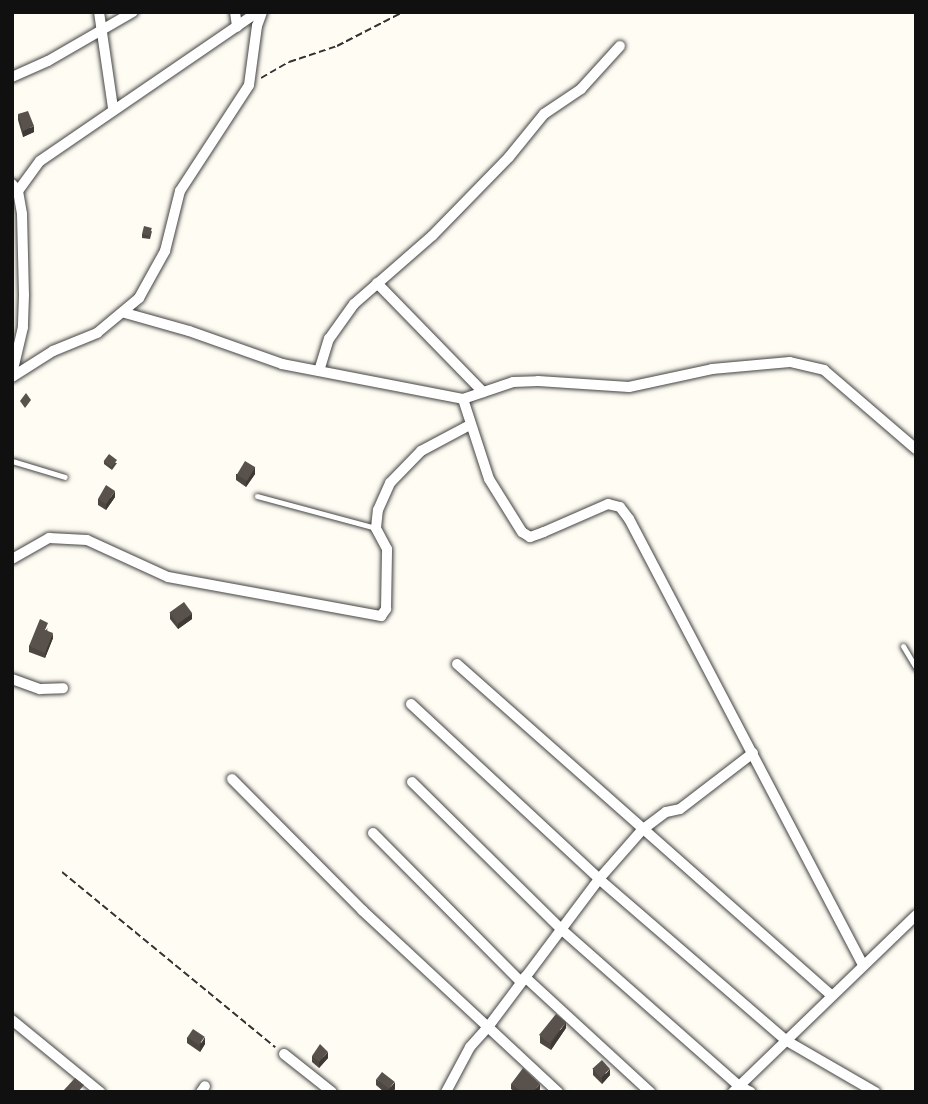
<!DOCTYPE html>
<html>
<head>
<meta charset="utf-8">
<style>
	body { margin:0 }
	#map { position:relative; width:928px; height:1104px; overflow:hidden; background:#fffdf3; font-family:"Crimson Pro",serif }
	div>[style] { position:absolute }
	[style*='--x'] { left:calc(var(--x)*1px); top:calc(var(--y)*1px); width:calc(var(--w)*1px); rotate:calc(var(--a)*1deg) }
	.path>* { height:2px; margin-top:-1px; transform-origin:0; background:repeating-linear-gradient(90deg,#323232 0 7px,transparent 0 10.5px) }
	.roads { filter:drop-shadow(0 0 2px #434343) drop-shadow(0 0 2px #434343) }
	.service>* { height:5px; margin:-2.5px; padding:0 2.5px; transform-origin:2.5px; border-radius:2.5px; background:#fff }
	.minor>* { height:10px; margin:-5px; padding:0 5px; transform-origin:5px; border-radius:5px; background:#fff }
	.wall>* { inset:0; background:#4d4641 }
	.shaded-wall>* { inset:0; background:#3e3935 }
	.building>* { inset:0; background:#59514c; transform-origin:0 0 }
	span { translate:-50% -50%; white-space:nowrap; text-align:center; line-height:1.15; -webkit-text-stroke:7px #fff; paint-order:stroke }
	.frame { position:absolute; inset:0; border:14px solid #101010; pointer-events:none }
</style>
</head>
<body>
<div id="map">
	<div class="path">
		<div style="--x:261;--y:78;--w:32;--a:-30"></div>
		<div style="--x:289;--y:62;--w:51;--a:-18.4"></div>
		<div style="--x:337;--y:46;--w:74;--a:-27.3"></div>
		<div style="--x:62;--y:872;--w:276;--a:39.4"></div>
	</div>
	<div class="roads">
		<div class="service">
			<div style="--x:12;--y:461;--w:55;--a:16.8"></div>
			<div style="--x:257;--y:496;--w:123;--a:15.1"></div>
			<div style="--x:903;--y:646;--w:26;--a:59"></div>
		</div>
		<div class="minor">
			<div style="--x:99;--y:12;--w:97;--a:81.7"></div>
			<div style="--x:235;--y:12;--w:15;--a:82"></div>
			<div style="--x:12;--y:77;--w:39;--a:-24"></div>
			<div style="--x:48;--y:61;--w:98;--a:-30"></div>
			<div style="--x:12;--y:184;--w:9;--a:49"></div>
			<div style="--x:18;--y:191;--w:23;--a:80"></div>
			<div style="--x:22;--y:214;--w:81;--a:88.6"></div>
			<div style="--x:24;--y:295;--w:32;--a:92"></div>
			<div style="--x:23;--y:327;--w:48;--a:103.2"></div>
			<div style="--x:18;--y:191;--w:37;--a:-54"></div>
			<div style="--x:40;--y:161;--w:264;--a:-34.4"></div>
			<div style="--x:377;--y:283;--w:152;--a:45.8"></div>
			<div style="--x:125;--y:313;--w:66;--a:15.7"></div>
			<div style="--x:189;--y:331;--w:99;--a:19.5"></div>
			<div style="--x:282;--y:364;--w:184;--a:10.9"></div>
			<div style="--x:319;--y:371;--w:34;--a:-73"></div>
			<div style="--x:329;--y:339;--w:43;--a:-54.5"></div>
			<div style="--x:354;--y:304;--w:103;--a:-41.1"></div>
			<div style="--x:432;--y:236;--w:110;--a:-45.7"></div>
			<div style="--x:509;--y:157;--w:55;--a:-50.9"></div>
			<div style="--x:544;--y:114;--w:45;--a:-34"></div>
			<div style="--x:581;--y:89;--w:58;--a:-47.8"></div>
			<div style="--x:12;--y:377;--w:49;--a:-32.4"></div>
			<div style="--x:53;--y:351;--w:48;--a:-22.2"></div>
			<div style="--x:97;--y:333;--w:55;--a:-39.8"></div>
			<div style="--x:139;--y:298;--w:54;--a:-61"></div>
			<div style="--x:165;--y:251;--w:62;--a:-76"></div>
			<div style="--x:180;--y:191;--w:126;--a:-56.9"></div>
			<div style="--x:249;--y:85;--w:60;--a:-82.3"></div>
			<div style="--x:257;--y:26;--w:15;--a:-70"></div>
			<div style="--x:12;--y:559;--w:43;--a:-29.6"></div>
			<div style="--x:49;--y:538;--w:38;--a:3"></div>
			<div style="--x:87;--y:540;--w:89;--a:24.6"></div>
			<div style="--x:168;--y:577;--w:217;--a:10.4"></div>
			<div style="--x:381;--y:616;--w:9;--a:-54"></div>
			<div style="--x:386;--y:609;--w:60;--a:-89"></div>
			<div style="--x:387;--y:549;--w:24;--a:-118"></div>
			<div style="--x:376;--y:528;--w:18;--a:-84"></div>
			<div style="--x:378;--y:510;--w:30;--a:-66"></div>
			<div style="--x:390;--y:483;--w:45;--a:-45.9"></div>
			<div style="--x:421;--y:451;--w:55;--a:-28"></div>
			<div style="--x:457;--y:664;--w:499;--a:41.5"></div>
			<div style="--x:12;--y:679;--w:30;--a:20"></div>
			<div style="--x:40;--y:689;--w:23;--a:-2"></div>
			<div style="--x:411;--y:704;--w:257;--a:42.9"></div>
			<div style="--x:599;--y:879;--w:248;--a:40.8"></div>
			<div style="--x:787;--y:1041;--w:102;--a:30.1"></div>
			<div style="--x:232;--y:779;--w:185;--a:45.2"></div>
			<div style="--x:362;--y:910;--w:172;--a:42.9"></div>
			<div style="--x:488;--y:1027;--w:185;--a:-53.1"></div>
			<div style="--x:599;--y:879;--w:65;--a:-48.7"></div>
			<div style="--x:642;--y:830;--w:30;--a:-37"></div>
			<div style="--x:666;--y:812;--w:14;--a:-12"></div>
			<div style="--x:680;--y:809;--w:92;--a:-37.5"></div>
			<div style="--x:412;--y:782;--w:209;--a:44.6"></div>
			<div style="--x:561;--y:929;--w:237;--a:41.4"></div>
			<div style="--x:739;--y:1086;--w:13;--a:27"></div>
			<div style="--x:373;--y:833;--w:210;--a:45.2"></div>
			<div style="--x:863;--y:965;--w:504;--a:-117.68"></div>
			<div style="--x:629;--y:519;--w:15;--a:-127"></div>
			<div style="--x:620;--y:507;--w:12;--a:-166"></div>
			<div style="--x:608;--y:504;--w:70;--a:156.4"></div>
			<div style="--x:544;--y:532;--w:15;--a:160"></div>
			<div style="--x:530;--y:537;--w:9;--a:-148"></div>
			<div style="--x:522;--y:532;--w:62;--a:-121.9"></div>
			<div style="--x:489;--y:479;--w:84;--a:-108"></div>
			<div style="--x:463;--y:399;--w:53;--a:-18.8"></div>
			<div style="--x:513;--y:382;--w:25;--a:-2"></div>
			<div style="--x:538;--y:381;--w:91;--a:3.8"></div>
			<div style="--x:629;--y:387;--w:85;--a:-12.2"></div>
			<div style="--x:712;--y:369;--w:78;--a:-5.1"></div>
			<div style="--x:790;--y:362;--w:35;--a:13"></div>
			<div style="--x:824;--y:370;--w:121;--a:40.7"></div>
			<div style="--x:525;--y:977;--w:170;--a:42.6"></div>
			<div style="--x:12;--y:1020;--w:114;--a:39.3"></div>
			<div style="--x:284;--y:1054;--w:61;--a:38.4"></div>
			<div style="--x:201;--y:1092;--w:7;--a:-56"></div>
			<div style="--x:446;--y:1092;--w:51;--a:-61.9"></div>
			<div style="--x:470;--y:1047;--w:27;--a:-48"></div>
			<div style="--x:488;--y:1027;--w:96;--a:42.9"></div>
			<div style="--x:733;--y:1092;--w:255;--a:-44"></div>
		</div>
	</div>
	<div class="wall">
		<div style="clip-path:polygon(18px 114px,34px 132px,23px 137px,18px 120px)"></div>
		<div style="clip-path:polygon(152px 231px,150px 239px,142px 238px,142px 234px)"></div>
		<div style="clip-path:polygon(104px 461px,117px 463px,112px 470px,104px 464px)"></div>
		<div style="clip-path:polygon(236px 474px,255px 474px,246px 487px,236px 480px)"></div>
		<div style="clip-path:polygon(115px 497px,106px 510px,98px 505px,98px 499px)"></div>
		<div style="clip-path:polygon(170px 613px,192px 619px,178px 629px,170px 619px)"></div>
		<div style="clip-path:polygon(48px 628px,47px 630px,53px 638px,45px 658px,29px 652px,29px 646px)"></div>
		<div style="clip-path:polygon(566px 1028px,551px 1050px,540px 1043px,540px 1036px)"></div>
		<div style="clip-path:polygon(187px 1037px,205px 1044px,200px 1052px,187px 1043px)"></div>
		<div style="clip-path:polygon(312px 1056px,328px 1058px,319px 1068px,312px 1062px)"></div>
		<div style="clip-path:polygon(593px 1069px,610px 1075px,602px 1084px,593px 1075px)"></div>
		<div style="clip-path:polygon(376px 1079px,395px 1089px,392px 1092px,384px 1092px,376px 1085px)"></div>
		<div style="clip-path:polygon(511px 1084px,540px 1089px,538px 1092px,515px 1092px,511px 1089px)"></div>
	</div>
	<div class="shaded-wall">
		<div style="clip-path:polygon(34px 126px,34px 132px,23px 137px,23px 131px)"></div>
		<div style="clip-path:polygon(255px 467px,255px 474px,246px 487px,246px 480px)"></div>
		<div style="clip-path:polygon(115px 491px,115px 497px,106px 510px,106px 504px)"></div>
		<div style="clip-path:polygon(192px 613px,192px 619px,178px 629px,178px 623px)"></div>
		<div style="clip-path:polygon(53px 633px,53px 638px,45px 658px,45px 653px)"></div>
		<div style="clip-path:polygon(566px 1022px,566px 1028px,551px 1050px,551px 1044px)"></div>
		<div style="clip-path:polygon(205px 1037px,205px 1044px,200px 1052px,200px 1045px)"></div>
		<div style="clip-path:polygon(328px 1052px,328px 1058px,319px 1068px,319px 1062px)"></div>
		<div style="clip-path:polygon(610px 1069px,610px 1075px,602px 1084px,602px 1078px)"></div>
		<div style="clip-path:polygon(395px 1082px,395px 1089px,392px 1092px,389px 1092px,389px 1089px)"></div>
		<div style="clip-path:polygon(540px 1084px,540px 1089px,538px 1092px,533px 1092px)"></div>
	</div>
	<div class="building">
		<div style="clip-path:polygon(28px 111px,34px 126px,23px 131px,18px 114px)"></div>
		<div style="left:144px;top:226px;width:8px;height:8px;rotate:14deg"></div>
		<div style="clip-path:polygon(26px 393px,31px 400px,25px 408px,20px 401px)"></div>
		<div style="left:109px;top:454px;width:10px;height:9px;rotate:37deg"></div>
		<div style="left:245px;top:461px;width:12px;height:16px;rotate:31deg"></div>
		<div style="clip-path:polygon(106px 485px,115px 491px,106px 504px,98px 499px)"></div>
		<div style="left:184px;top:602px;width:14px;height:18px;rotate:54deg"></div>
		<div style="clip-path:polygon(40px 619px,48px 623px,45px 630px,53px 633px,45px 653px,29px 646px)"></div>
		<div style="left:556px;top:1014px;width:13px;height:27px;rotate:39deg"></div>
		<div style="left:193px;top:1029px;width:14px;height:10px;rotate:34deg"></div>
		<div style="clip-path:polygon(320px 1044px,328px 1052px,319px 1062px,312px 1056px)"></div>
		<div style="left:602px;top:1060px;width:12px;height:13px;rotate:48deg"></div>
		<div style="clip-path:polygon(523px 1068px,540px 1084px,533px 1092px,522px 1092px,511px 1084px)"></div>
		<div style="left:382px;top:1072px;width:16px;height:9px;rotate:38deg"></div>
		<div style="clip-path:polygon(75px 1078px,84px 1085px,78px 1092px,64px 1092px,63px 1091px)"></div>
	</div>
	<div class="frame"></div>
</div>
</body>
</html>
